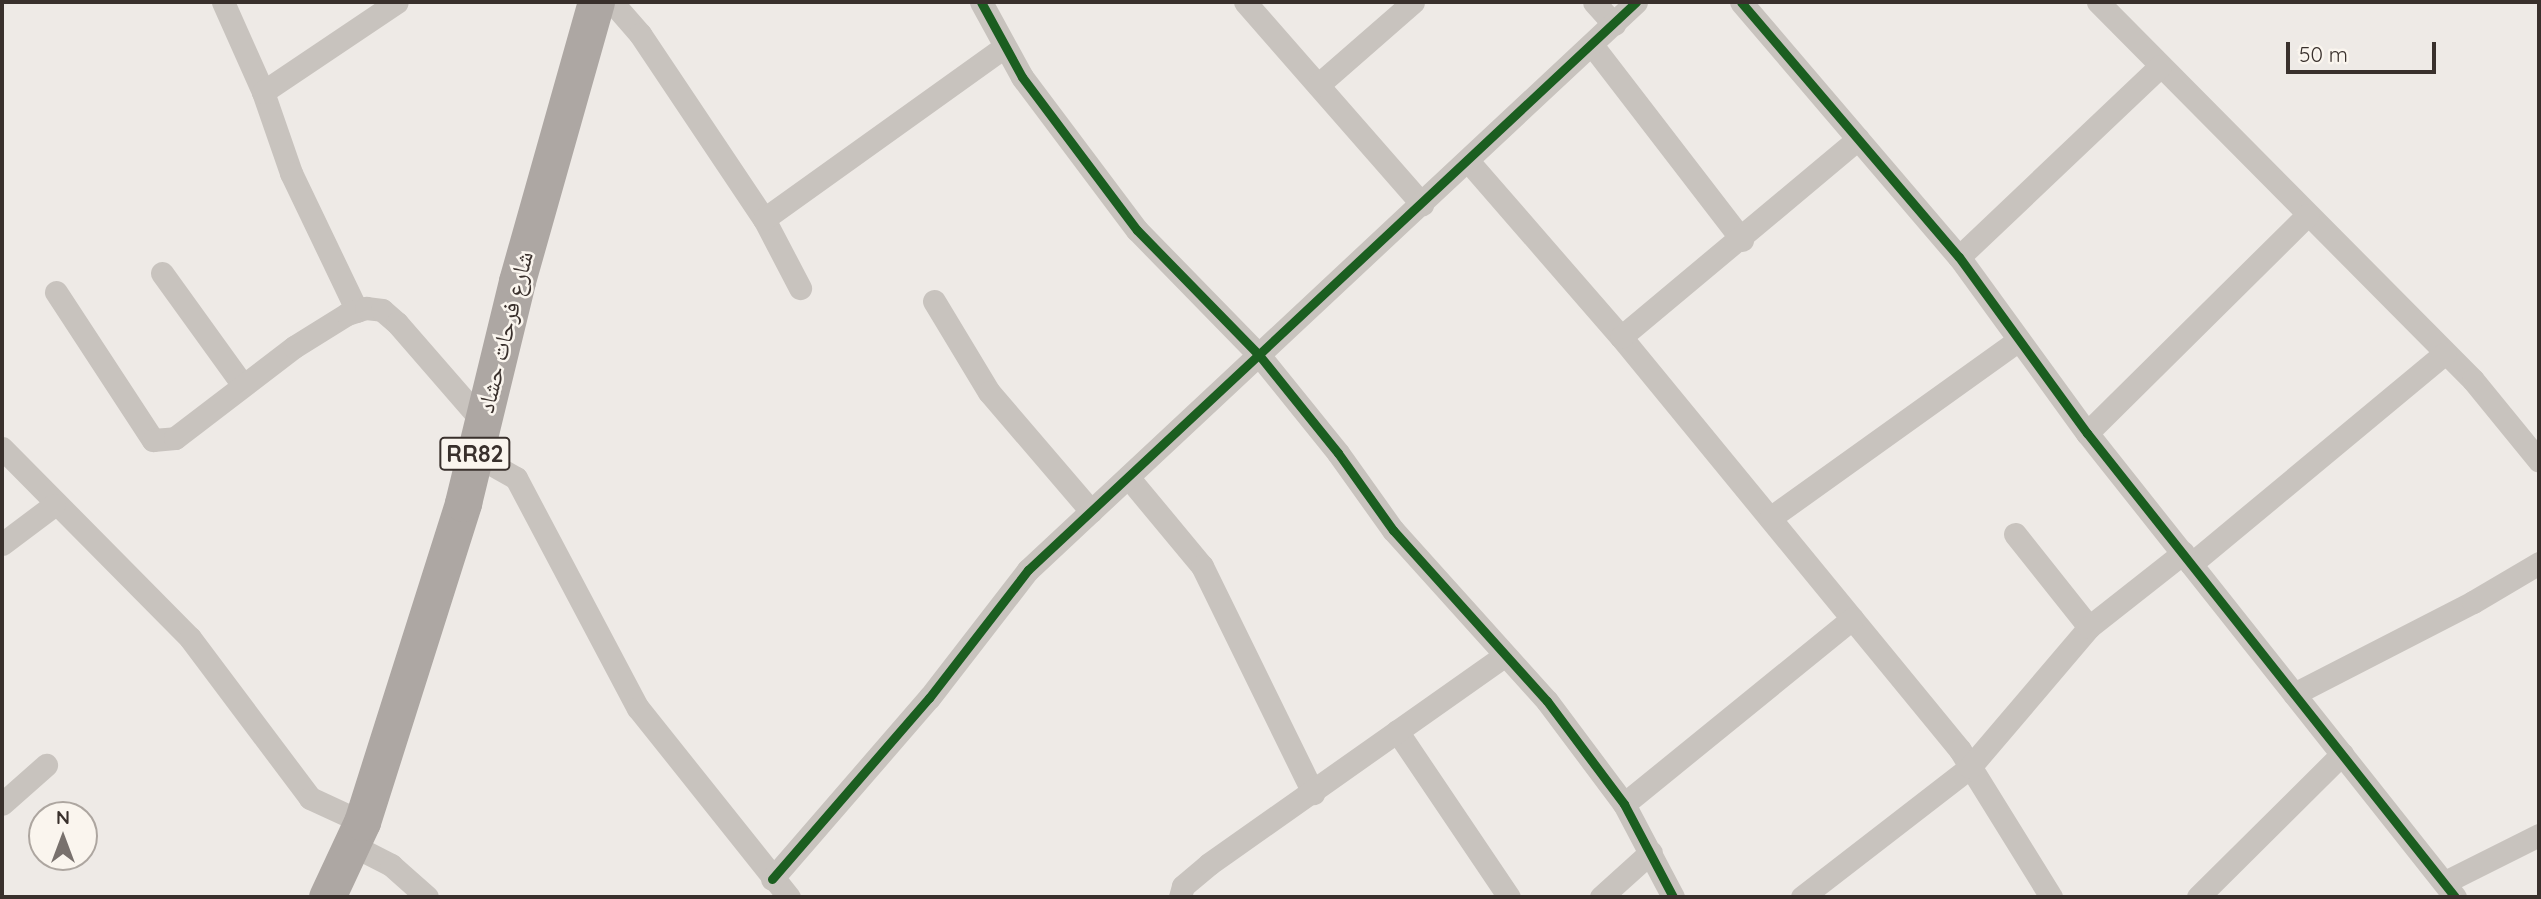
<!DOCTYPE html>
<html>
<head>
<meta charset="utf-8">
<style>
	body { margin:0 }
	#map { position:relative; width:2541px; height:899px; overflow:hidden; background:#eeeae6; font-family:Quicksand,"Noto Naskh Arabic",sans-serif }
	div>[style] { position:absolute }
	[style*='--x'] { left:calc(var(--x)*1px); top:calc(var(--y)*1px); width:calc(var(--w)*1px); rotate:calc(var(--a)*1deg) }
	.minor>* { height:23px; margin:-11.5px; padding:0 11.5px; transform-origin:11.5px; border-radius:11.5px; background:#c8c3be }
	.primary>* { height:37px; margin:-18.5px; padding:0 18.5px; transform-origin:18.5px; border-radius:18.5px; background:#ada7a3 }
	.cycleway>* { height:9px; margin:-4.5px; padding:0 4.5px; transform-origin:4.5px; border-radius:4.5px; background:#1b5e20 }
	span { translate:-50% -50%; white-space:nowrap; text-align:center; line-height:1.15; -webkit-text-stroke:5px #faf5ee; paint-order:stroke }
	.shield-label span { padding:2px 5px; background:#faf5ee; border:2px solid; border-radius:5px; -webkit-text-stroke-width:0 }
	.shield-label { font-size:23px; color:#39302c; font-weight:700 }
	.street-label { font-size:24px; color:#39302c }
	.frame { position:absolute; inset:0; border:4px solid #39302c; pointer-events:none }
	.north { position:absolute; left:28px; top:801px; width:70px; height:70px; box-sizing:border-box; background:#faf5ee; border:2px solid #ada6a0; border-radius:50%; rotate:0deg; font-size:19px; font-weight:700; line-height:28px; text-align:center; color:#39302c }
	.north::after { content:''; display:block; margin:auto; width:24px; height:32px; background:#78716d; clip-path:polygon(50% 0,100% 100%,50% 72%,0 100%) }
	.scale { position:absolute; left:2286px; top:42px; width:150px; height:32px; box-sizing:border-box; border:4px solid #39302c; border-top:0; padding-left:9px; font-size:21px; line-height:24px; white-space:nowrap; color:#39302c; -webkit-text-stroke:5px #faf5ee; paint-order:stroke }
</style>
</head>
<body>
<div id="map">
	<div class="minor">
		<div style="--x:223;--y:2;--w:98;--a:66"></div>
		<div style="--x:263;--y:92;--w:86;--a:70.9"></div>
		<div style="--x:291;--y:173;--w:153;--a:64.4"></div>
		<div style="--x:612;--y:2;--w:43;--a:48.8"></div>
		<div style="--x:640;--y:34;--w:223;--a:56.2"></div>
		<div style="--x:764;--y:219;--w:78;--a:62.4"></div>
		<div style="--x:981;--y:2;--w:85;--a:61.3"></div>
		<div style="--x:1022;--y:77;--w:191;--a:53.1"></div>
		<div style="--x:1137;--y:230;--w:175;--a:45.7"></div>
		<div style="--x:1259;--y:355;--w:126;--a:51.1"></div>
		<div style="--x:1338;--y:453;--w:95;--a:54.5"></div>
		<div style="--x:1393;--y:530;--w:230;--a:48"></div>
		<div style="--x:1547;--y:701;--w:129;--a:53.2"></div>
		<div style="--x:1624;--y:804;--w:105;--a:62.2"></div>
		<div style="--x:1245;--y:2;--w:269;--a:48.8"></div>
		<div style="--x:1594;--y:2;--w:30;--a:48"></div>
		<div style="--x:1741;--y:2;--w:335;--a:49.5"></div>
		<div style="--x:1959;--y:257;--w:218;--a:54"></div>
		<div style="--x:2087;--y:433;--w:592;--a:51.58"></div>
		<div style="--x:2098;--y:2;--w:532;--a:45.23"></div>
		<div style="--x:2473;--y:380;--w:104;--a:50.8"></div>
		<div style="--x:1592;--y:45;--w:246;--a:52.4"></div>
		<div style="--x:1318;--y:85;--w:126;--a:-41.1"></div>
		<div style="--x:263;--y:92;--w:161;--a:-33.9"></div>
		<div style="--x:1468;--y:161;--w:233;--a:49"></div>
		<div style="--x:1621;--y:337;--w:534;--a:50.62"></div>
		<div style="--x:1960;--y:750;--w:173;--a:58.2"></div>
		<div style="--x:764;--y:219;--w:295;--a:-35.6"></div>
		<div style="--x:1959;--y:257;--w:277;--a:-43.5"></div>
		<div style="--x:162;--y:273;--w:137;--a:54.2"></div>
		<div style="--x:56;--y:292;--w:177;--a:56.8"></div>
		<div style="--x:153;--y:440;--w:22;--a:-5"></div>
		<div style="--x:175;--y:438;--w:150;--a:-37.4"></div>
		<div style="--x:294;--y:347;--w:62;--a:-31.9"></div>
		<div style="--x:347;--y:314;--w:20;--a:-18"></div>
		<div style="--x:366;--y:308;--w:16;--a:7"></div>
		<div style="--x:382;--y:310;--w:20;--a:41"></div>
		<div style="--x:397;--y:323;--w:131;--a:49"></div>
		<div style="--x:934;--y:301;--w:106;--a:58.9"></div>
		<div style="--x:989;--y:392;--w:157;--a:49.4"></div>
		<div style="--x:1621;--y:337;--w:309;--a:-39.9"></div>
		<div style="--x:2087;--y:433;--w:310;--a:-44.7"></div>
		<div style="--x:2;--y:448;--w:267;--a:45.3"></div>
		<div style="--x:190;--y:638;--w:200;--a:53.1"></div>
		<div style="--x:310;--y:798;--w:57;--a:24.8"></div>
		<div style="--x:475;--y:455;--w:47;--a:29.3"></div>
		<div style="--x:516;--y:478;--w:260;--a:62.1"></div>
		<div style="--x:638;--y:708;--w:242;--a:51.4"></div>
		<div style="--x:1128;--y:477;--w:116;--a:50.3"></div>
		<div style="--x:1202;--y:566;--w:253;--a:63.9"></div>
		<div style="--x:1770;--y:518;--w:306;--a:-35.6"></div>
		<div style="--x:2015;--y:534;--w:119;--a:51.5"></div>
		<div style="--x:2;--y:544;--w:65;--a:-36.9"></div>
		<div style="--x:2191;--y:564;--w:330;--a:-39.7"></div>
		<div style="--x:2294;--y:694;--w:201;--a:-27.2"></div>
		<div style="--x:2473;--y:602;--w:77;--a:-30.6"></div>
		<div style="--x:1397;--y:731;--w:200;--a:56"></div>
		<div style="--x:2;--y:804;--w:59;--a:-41.6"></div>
		<div style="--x:1624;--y:804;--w:294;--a:-39.1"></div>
		<div style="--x:352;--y:845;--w:44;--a:27.1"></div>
		<div style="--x:391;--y:865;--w:48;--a:41.6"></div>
		<div style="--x:772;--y:879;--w:240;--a:-49.1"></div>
		<div style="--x:929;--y:698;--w:162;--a:-52.3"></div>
		<div style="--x:1028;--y:570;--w:832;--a:-43.05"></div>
		<div style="--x:2445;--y:882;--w:105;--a:-26.6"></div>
		<div style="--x:1180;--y:897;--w:11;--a:-75"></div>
		<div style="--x:1183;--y:886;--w:34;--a:-40"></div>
		<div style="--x:1209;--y:864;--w:362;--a:-35.2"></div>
		<div style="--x:1601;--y:897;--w:67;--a:-42"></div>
		<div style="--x:1802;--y:897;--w:212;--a:-37.7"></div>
		<div style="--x:1970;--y:767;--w:184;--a:-49.6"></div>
		<div style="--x:2089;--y:627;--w:120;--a:-38.2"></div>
		<div style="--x:2198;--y:897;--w:203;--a:-44.8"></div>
	</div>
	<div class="primary">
		<div style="--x:327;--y:897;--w:83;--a:-65"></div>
		<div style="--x:362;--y:822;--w:335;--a:-72.4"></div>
		<div style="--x:463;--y:503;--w:228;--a:-76.3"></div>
		<div style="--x:517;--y:281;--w:290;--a:-74.2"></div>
	</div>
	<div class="cycleway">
		<div style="--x:981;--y:2;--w:85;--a:61.3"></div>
		<div style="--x:1022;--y:77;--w:191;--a:53.1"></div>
		<div style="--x:1137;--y:230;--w:175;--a:45.7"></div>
		<div style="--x:1259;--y:355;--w:126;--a:51.1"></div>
		<div style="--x:1338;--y:453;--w:95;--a:54.5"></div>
		<div style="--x:1393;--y:530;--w:230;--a:48"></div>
		<div style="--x:1547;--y:701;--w:129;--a:53.2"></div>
		<div style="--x:1624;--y:804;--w:105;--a:62.2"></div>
		<div style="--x:1741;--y:2;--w:335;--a:49.5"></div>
		<div style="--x:1959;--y:257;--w:218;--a:54"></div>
		<div style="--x:2087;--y:433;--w:592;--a:51.58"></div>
		<div style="--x:772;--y:879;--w:240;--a:-49.1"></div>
		<div style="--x:929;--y:698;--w:162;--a:-52.3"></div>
		<div style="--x:1028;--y:570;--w:832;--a:-43.05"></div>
	</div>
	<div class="shield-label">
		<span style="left:475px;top:454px">RR82</span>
	</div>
	<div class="street-label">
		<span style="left:505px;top:332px;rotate:-76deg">شارع فرحات حشاد</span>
	</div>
	<div class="frame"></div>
	<div class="north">N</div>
	<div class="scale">50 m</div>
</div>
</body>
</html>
